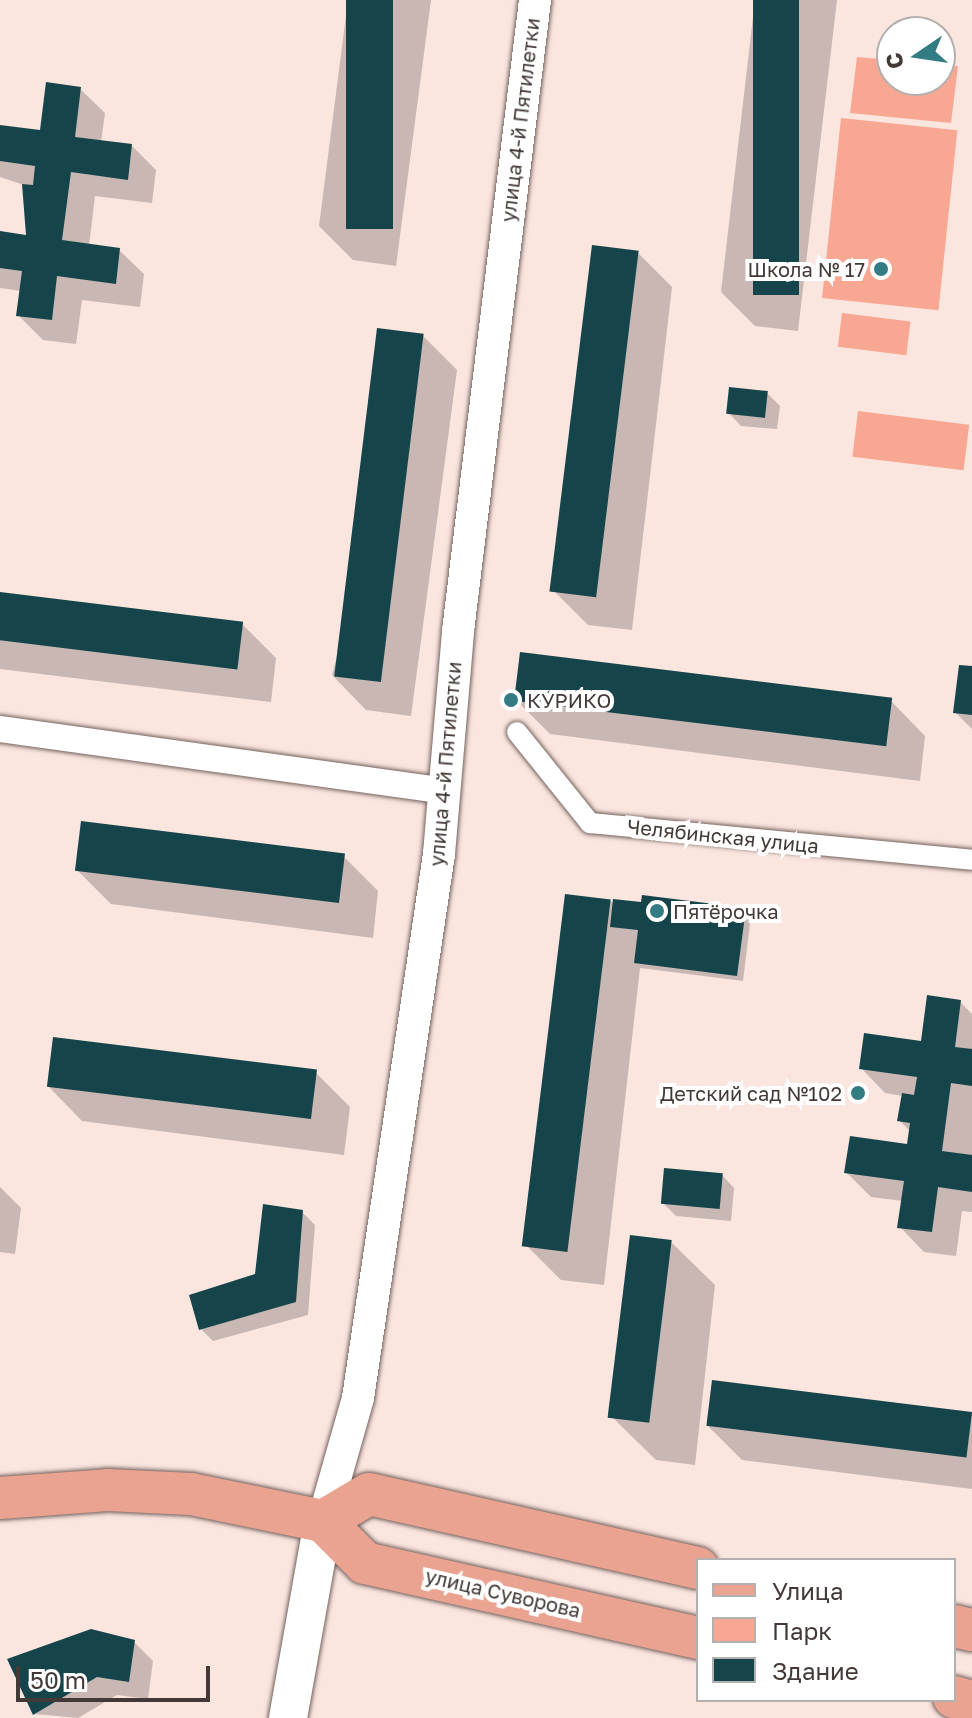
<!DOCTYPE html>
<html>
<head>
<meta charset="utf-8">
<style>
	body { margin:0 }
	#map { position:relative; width:972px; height:1718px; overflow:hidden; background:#fae5df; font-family:"Golos Text",sans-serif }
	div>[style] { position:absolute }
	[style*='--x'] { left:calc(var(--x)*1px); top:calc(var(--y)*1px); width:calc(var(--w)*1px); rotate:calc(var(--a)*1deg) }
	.green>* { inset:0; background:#f7a792; transform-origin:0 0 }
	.shadow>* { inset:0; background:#0003 }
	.building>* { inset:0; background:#15454b; transform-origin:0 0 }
	.roads { filter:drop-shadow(0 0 2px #74625d) drop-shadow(0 0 2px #74625d) }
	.pedestrian>* { height:20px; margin:-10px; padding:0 10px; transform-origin:10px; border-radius:10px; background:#fff }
	.minor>* { height:26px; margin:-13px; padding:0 13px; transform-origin:13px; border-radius:13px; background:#fff }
	.tertiary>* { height:32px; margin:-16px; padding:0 16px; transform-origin:16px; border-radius:16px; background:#fff }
	.secondary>* { height:38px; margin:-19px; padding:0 19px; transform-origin:19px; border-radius:19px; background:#fff }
	.primary>* { height:42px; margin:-21px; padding:0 21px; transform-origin:21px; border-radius:21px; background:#eba391 }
	.dots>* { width:22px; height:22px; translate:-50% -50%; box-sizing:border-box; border:4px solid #fff; border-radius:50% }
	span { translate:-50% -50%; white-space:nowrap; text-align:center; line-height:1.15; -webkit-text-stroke:8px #fff; paint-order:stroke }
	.street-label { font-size:20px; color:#433a38 }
	.poi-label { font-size:20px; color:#433a38 }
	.right { translate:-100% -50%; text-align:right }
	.left { translate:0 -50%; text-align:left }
	.legend { position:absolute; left:696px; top:1558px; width:260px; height:144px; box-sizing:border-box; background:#fff; border:2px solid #b4b0af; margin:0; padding:10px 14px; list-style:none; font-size:24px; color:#433a38 }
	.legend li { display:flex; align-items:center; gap:16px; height:40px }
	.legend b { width:40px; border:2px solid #b4b0af }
	.north { position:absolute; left:876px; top:16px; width:80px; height:80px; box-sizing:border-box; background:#fff; border:2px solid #b4b0af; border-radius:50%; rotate:257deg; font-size:22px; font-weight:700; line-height:32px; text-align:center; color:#433a38 }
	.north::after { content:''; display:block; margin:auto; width:28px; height:36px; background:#347c84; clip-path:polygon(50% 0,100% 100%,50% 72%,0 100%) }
	.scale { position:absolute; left:16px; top:1666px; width:194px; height:36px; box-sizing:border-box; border:4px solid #433a38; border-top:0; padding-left:10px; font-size:24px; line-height:28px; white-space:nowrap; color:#433a38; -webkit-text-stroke:6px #fff; paint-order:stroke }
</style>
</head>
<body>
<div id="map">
	<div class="green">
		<div style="clip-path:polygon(857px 57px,892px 60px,892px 80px,940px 80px,940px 65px,958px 66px,951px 123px,850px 113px)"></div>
		<div style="left:841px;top:118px;width:117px;height:181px;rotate:6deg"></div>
		<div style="left:842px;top:313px;width:69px;height:34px;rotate:7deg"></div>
		<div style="left:858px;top:411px;width:112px;height:46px;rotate:7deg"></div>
	</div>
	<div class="shadow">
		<div style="clip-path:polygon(348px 0,431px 0,396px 266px,353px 260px,319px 226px)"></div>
		<div style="clip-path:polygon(755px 0,837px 0,798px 331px,755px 326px,721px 292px)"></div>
		<div style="clip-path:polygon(80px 89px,105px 113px,101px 142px,132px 146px,156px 170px,152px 203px,95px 196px,89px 246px,119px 250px,144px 274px,140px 307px,82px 300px,76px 344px,43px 340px,18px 315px,21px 291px,0 288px,0 233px,29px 237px,24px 185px,0 177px,0 127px,41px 132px)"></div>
		<div style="clip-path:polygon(638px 253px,672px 287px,632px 630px,588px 625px,554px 591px)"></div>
		<div style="clip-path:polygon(423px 336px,457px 370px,411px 716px,366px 710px,332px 675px)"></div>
		<div style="clip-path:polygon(767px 393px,780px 406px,777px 429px,741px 426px,729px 413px)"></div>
		<div style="clip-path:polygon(0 594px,242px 624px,276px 658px,271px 702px,0 669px)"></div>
		<div style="clip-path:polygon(972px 668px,972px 729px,955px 712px)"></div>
		<div style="clip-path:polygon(516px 700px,891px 701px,925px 736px,920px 781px,550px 734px)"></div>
		<div style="clip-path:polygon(344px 857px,378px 891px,373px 938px,111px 904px,77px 870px)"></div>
		<div style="clip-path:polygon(610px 902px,751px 915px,743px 981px,640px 968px,604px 1285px,561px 1280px,527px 1246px)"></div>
		<div style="clip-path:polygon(960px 1002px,972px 1014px,972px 1212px,962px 1211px,956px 1256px,924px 1252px,900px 1227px,903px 1201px,871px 1197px,846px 1172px,908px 1147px,911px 1132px,900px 1121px,903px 1096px,885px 1093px,861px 1068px,922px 1043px)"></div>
		<div style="clip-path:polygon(316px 1073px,350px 1107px,344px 1155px,82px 1121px,48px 1086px)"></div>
		<div style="clip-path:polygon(722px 1175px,734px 1188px,731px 1221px,676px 1216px,663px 1203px)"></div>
		<div style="clip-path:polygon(0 1187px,21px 1208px,15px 1254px,0 1252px)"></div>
		<div style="clip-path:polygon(302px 1212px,315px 1225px,308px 1315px,213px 1341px,201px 1329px,257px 1275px)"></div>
		<div style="clip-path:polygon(671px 1242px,715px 1285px,695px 1465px,656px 1460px,612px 1417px)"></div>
		<div style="clip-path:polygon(972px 1415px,972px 1489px,742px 1460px,708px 1426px)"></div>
		<div style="clip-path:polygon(134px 1642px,153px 1661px,148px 1699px,117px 1695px,78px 1718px,35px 1714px)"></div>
	</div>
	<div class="building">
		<div style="left:346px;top:0;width:47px;height:229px"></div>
		<div style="left:753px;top:0;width:46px;height:295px"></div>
		<div style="clip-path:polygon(46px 82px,81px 87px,75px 137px,132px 144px,128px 180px,71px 172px,62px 240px,120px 248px,116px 284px,57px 276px,52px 320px,16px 316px,22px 271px,0 268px,0 231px,26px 235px,22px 184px,33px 185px,35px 166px,0 161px,0 125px,40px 130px)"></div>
		<div style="left:592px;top:245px;width:47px;height:349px;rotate:7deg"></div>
		<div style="left:377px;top:328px;width:47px;height:351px;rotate:7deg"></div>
		<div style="left:729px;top:387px;width:39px;height:27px;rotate:6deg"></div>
		<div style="left:0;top:592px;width:245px;height:48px;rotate:7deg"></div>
		<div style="left:520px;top:652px;width:375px;height:49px;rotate:7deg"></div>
		<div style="clip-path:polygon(959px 665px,972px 666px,972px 715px,953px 713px)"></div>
		<div style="left:81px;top:821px;width:266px;height:50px;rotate:7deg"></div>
		<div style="left:565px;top:894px;width:46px;height:355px;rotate:7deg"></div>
		<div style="clip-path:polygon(642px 895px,746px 908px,737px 976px,634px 963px,638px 930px,610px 927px,613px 899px,641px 902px)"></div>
		<div style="clip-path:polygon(927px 995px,961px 1000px,955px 1047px,972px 1049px,972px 1086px,951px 1083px,942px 1151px,972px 1155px,972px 1192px,938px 1187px,932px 1232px,897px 1228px,904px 1181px,844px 1173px,850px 1136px,907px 1144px,910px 1123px,897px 1121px,902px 1093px,914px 1095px,917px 1077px,859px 1069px,864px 1033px,921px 1041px)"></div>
		<div style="left:53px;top:1037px;width:266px;height:50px;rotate:7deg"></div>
		<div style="left:664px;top:1168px;width:59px;height:36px;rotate:5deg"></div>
		<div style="clip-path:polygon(263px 1204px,303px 1210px,296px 1302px,199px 1330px,189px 1295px,255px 1274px)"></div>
		<div style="left:630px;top:1235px;width:42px;height:184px;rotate:7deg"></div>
		<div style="left:712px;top:1380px;width:262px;height:46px;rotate:7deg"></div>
		<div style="clip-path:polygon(91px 1629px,135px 1640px,129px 1682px,97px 1677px,33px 1715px,7px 1659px)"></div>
	</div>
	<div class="roads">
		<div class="pedestrian">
			<div style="--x:517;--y:732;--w:117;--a:51.3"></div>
			<div style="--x:590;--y:823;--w:384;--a:5.5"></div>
		</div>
		<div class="minor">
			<div style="--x:0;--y:729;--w:444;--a:7.9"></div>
		</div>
		<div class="tertiary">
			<div style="--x:323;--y:1521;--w:128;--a:-74.1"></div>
			<div style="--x:358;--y:1398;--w:550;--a:-81.53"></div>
			<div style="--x:439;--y:854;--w:224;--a:-85.1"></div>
			<div style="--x:458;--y:631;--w:636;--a:-83.04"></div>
		</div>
		<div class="secondary">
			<div style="--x:288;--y:1718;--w:200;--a:-79.9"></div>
		</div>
		<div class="primary">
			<div style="--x:0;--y:1498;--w:108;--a:-4.2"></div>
			<div style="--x:108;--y:1490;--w:83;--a:2.8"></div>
			<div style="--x:191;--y:1494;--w:135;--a:11.6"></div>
			<div style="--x:323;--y:1521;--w:59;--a:45"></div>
			<div style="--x:365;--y:1563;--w:341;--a:12.7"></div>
			<div style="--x:323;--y:1521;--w:53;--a:-30.4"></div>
			<div style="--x:369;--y:1494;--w:337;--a:12.7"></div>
			<div style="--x:954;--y:1626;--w:18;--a:13"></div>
			<div style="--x:954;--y:1697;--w:19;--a:16"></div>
		</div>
	</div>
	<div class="dots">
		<div style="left:881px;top:269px;background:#347c84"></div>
		<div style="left:511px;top:700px;background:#347c84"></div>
		<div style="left:657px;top:911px;background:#347c84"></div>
		<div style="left:858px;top:1093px;background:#347c84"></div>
	</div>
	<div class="street-label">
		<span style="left:520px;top:120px;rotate:-83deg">улица 4-й Пятилетки</span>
		<span style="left:445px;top:764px;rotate:-85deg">улица 4-й Пятилетки</span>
		<span style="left:723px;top:836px;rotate:6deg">Челябинская улица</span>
		<span style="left:503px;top:1593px;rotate:13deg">улица Суворова</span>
	</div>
	<div class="poi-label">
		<span class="right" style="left:865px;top:269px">Школа № 17</span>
		<span class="left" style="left:527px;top:700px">КУРИКО</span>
		<span class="left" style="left:673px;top:911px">Пятёрочка</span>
		<span class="right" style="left:842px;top:1093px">Детский сад №102</span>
	</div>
	<ul class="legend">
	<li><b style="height:10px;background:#eba391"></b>Улица</li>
	<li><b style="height:22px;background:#f7a792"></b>Парк</li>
	<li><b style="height:22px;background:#15454b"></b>Здание</li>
	</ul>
	<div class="north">С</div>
	<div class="scale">50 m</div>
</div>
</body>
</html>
